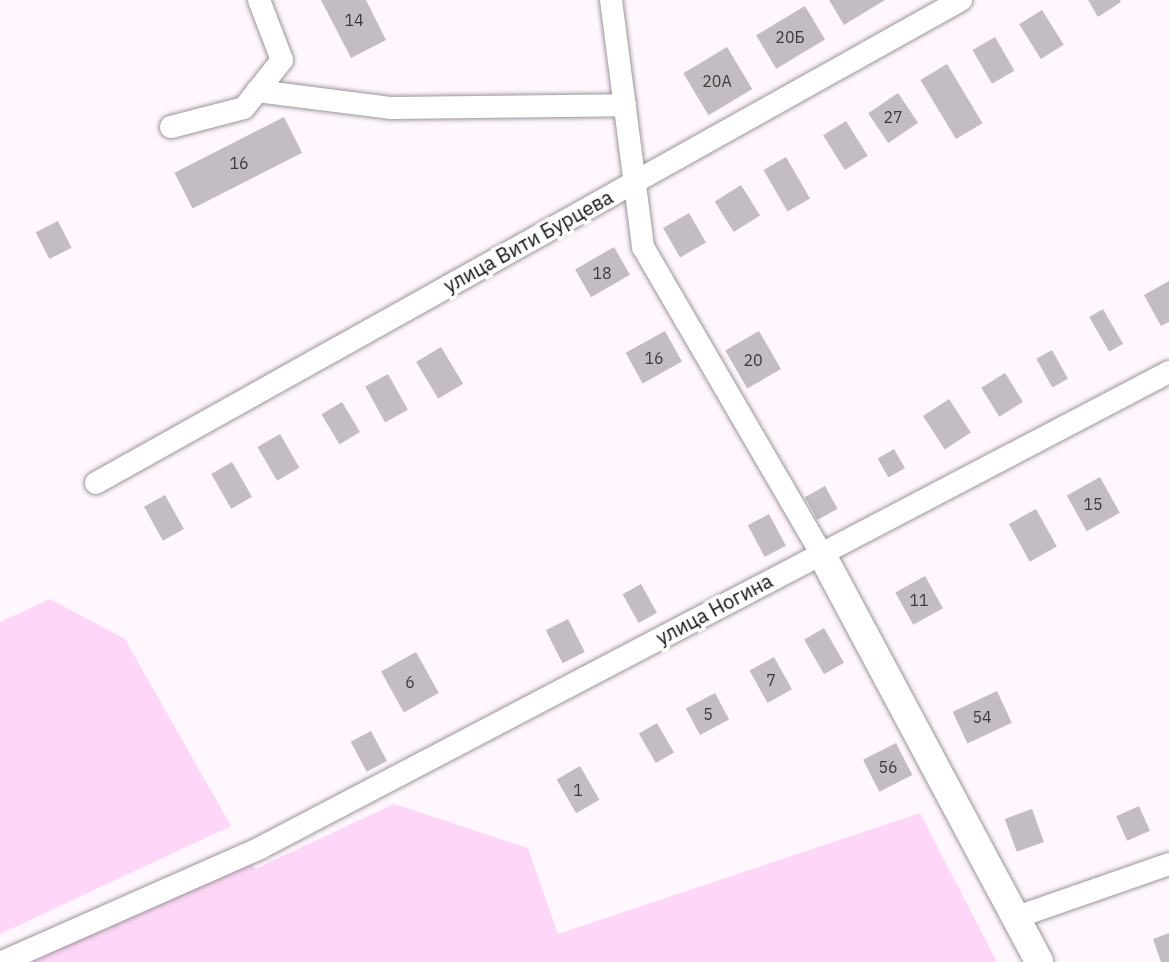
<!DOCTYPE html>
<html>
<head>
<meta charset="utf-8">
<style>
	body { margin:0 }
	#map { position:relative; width:1169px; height:962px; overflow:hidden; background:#fff7fd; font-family:"IBM Plex Sans",sans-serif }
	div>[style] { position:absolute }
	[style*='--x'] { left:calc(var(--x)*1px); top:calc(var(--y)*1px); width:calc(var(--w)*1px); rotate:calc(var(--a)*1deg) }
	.green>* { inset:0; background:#fed6f7 }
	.building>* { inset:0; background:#c3bcc2; transform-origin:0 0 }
	.roads { filter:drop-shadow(0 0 2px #9b949a) drop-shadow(0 0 2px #9b949a) }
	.minor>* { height:22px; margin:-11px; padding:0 11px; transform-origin:11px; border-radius:11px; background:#fff }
	.tertiary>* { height:28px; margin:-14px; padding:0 14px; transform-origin:14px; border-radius:14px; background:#fff }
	span { translate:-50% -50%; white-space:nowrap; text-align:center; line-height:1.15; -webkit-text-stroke:7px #fff; paint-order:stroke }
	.number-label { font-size:16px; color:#3d3a3c }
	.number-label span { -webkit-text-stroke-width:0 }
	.street-label { font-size:20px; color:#100e10 }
</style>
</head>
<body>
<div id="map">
	<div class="green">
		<div style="clip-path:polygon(50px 599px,125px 639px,231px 826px,0 934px,0 622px)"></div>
		<div style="clip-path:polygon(394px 804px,528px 848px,558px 934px,920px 813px,997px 962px,7px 962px,242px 846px,255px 869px)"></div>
	</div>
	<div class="building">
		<div style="clip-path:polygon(321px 0,366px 0,386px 40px,351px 58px)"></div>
		<div style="clip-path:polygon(829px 0,885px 0,844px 25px)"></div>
		<div style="clip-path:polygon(1088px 0,1120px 0,1121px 2px,1098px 17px)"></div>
		<div style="left:805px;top:6px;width:39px;height:57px;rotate:59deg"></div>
		<div style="left:1042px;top:10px;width:41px;height:27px;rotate:58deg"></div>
		<div style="left:995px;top:37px;width:39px;height:26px;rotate:60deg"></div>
		<div style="left:727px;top:47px;width:49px;height:51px;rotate:59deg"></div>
		<div style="left:947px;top:64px;width:69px;height:31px;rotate:59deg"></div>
		<div style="left:898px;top:93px;width:36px;height:36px;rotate:56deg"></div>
		<div style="left:284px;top:117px;width:40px;height:123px;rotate:63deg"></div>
		<div style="left:846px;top:121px;width:41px;height:27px;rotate:58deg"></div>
		<div style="left:786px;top:157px;width:48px;height:26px;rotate:60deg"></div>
		<div style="left:741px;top:185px;width:36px;height:31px;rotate:58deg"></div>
		<div style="left:689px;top:213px;width:34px;height:30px;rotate:60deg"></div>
		<div style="left:58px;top:221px;width:30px;height:25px;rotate:63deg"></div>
		<div style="left:614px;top:247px;width:32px;height:45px;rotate:60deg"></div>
		<div style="clip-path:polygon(1169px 281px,1169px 322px,1161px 326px,1144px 295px)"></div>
		<div style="left:1103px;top:309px;width:40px;height:16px;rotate:60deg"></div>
		<div style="left:665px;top:331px;width:35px;height:45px;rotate:61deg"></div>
		<div style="left:759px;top:331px;width:44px;height:39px;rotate:60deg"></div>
		<div style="left:441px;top:347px;width:43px;height:29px;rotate:59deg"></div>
		<div style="left:1052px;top:350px;width:33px;height:18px;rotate:61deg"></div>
		<div style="left:1005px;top:373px;width:34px;height:28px;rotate:58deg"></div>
		<div style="left:388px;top:374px;width:41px;height:26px;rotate:61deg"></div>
		<div style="left:949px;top:399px;width:40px;height:31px;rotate:57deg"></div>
		<div style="left:342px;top:402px;width:35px;height:24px;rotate:59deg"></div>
		<div style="left:280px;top:434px;width:39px;height:26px;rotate:60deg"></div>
		<div style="left:894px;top:449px;width:22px;height:19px;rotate:60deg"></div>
		<div style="left:232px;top:462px;width:40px;height:24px;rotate:60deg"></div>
		<div style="left:1100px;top:477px;width:41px;height:38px;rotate:61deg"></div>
		<div style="left:825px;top:486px;width:26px;height:23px;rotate:61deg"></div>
		<div style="left:165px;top:495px;width:39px;height:24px;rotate:61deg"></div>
		<div style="left:1036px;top:509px;width:43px;height:31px;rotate:61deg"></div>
		<div style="left:769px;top:514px;width:36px;height:24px;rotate:62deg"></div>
		<div style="left:925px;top:576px;width:37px;height:34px;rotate:61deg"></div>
		<div style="left:641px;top:584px;width:33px;height:21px;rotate:61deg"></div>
		<div style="left:568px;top:619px;width:37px;height:25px;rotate:63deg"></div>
		<div style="left:824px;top:628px;width:40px;height:23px;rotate:60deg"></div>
		<div style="left:416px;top:652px;width:47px;height:40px;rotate:61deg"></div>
		<div style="left:774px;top:657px;width:37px;height:28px;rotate:61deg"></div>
		<div style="left:997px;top:691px;width:35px;height:49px;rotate:65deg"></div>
		<div style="left:715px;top:693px;width:30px;height:33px;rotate:62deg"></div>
		<div style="left:657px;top:723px;width:34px;height:21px;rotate:60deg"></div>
		<div style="left:371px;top:731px;width:34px;height:23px;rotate:62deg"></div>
		<div style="left:896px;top:743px;width:36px;height:37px;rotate:63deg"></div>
		<div style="left:580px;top:766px;width:39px;height:27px;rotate:60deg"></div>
		<div style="left:1139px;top:806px;width:27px;height:25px;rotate:66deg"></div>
		<div style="left:1032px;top:809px;width:35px;height:29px;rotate:70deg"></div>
		<div style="clip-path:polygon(1169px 933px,1169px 962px,1161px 962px,1153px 939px)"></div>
	</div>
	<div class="roads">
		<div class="minor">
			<div style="--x:611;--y:0;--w:249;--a:82.6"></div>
			<div style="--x:643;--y:247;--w:354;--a:59.8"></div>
			<div style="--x:257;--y:91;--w:136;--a:7.2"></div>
			<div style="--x:392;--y:108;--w:233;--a:-0.7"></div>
			<div style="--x:171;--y:127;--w:75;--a:-14.6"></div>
			<div style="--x:244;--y:108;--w:61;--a:-51.6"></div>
			<div style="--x:282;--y:60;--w:64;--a:-111"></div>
			<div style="--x:96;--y:483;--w:991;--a:-29.18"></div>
			<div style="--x:1017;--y:917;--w:161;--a:-19.2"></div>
			<div style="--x:2;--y:962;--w:282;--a:-23.8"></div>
			<div style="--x:260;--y:848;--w:1026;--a:-27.64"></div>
		</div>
		<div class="tertiary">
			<div style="--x:821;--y:553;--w:463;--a:61.9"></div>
		</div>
	</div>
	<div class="number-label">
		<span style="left:354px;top:20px">14</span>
		<span style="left:790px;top:37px">20Б</span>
		<span style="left:717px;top:81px">20А</span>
		<span style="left:893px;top:117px">27</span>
		<span style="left:239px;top:163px">16</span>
		<span style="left:602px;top:273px">18</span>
		<span style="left:654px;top:358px">16</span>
		<span style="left:753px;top:360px">20</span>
		<span style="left:1093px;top:504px">15</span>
		<span style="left:919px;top:600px">11</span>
		<span style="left:771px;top:680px">7</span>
		<span style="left:410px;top:682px">6</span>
		<span style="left:708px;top:714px">5</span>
		<span style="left:982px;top:717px">54</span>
		<span style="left:888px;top:767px">56</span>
		<span style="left:578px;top:790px">1</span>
	</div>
	<div class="street-label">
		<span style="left:528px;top:241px;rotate:-29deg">улица Вити Бурцева</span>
		<span style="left:714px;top:609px;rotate:-28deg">улица Ногина</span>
	</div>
</div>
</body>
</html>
